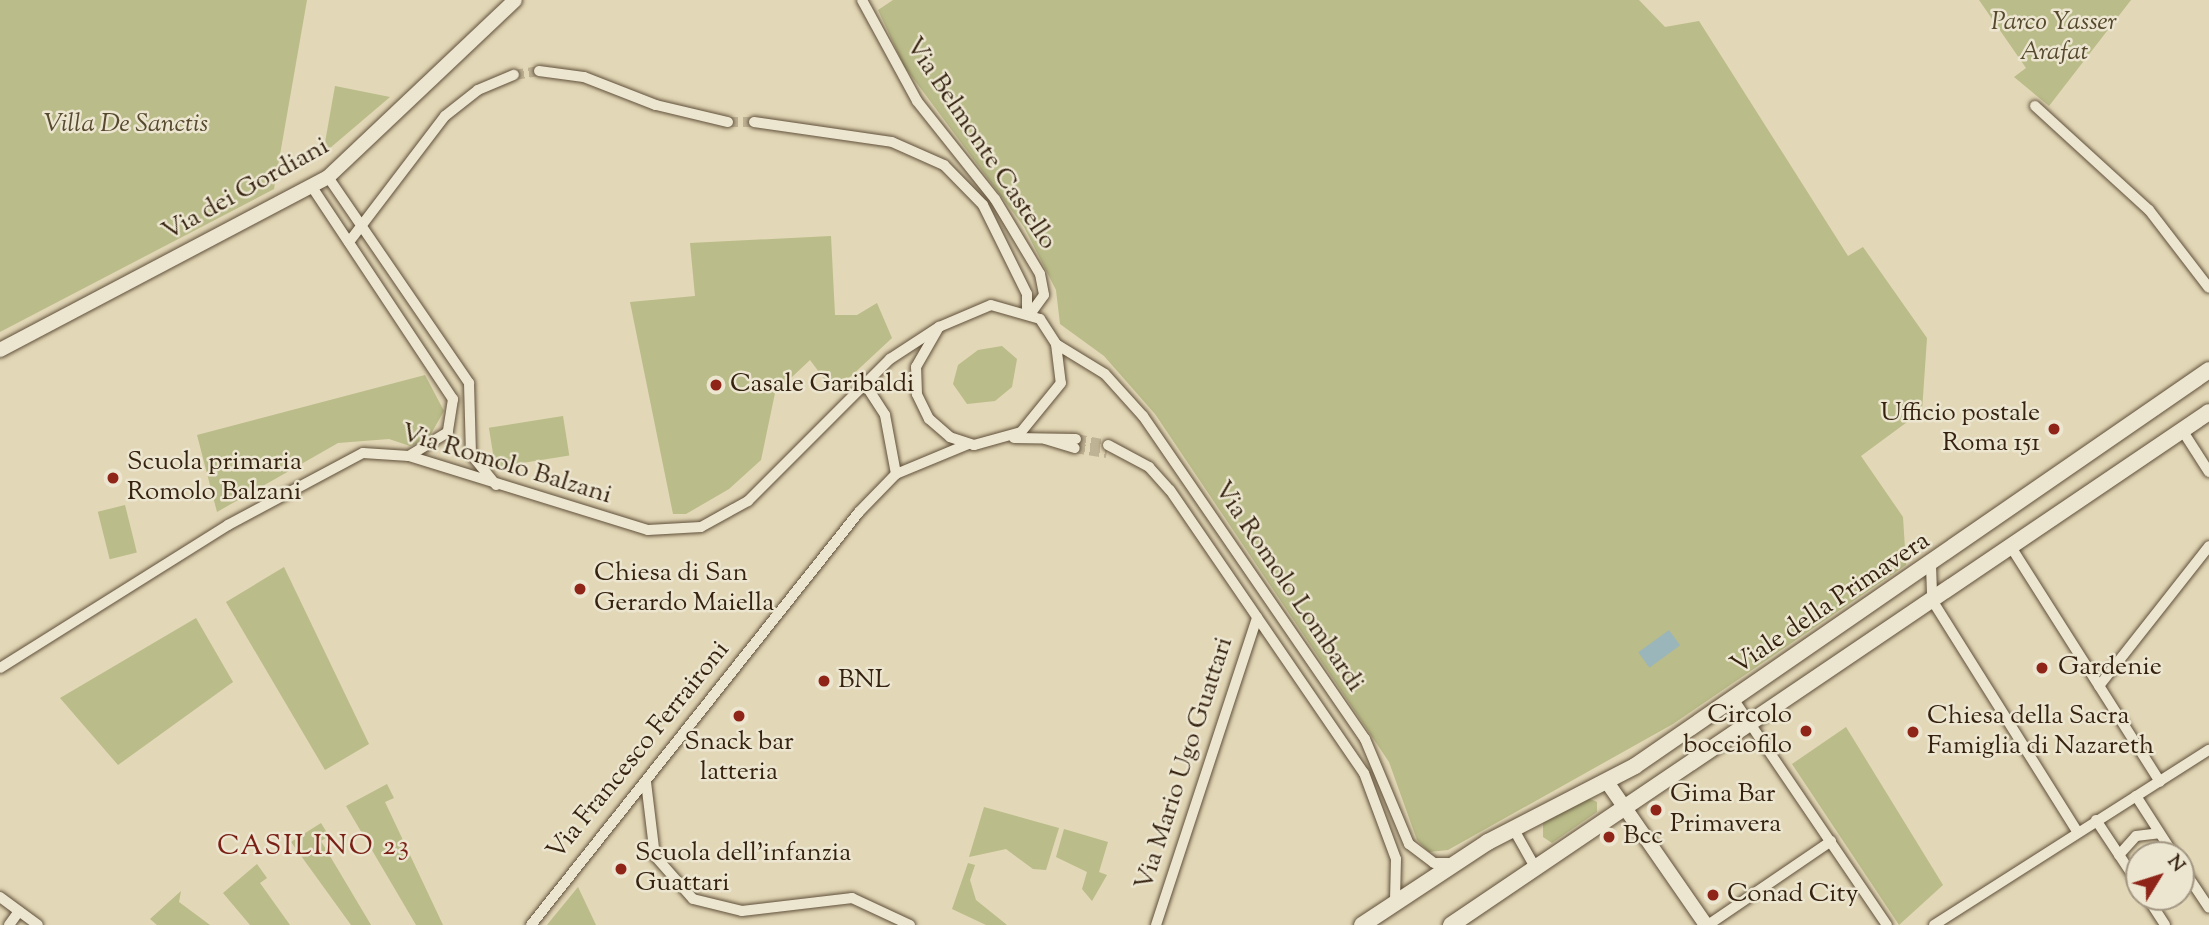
<!DOCTYPE html>
<html>
<head>
<meta charset="utf-8">
<style>
	body { margin:0 }
	#map { position:relative; width:2209px; height:925px; overflow:hidden; background:#e2d7b6; font-family:"Sorts Mill Goudy",serif }
	div>[style] { position:absolute }
	[style*='--x'] { left:calc(var(--x)*1px); top:calc(var(--y)*1px); width:calc(var(--w)*1px); rotate:calc(var(--a)*1deg) }
	.green>* { inset:0; background:#babc89; transform-origin:0 0 }
	.water>* { inset:0; background:#9bb6ba; transform-origin:0 0 }
	.minor-tunnel>* { height:10px; margin-top:-5px; transform-origin:0; background:repeating-linear-gradient(90deg,#bfb395 0 10px,transparent 0 15px) }
	.roads { filter:drop-shadow(0 0 2px #60503a) drop-shadow(0 0 2px #60503a) }
	.minor>* { height:10px; margin:-5px; padding:0 5px; transform-origin:5px; border-radius:5px; background:#ece5d0 }
	.tertiary>* { height:14px; margin:-7px; padding:0 7px; transform-origin:7px; border-radius:7px; background:#ece5d0 }
	.secondary>* { height:16px; margin:-8px; padding:0 8px; transform-origin:8px; border-radius:8px; background:#ece5d0 }
	.dots>* { width:19px; height:19px; translate:-50% -50%; box-sizing:border-box; border:4px solid #ece5d0; border-radius:50% }
	span { translate:-50% -50%; white-space:nowrap; text-align:center; line-height:1.15; -webkit-text-stroke:5px #ece5d0; paint-order:stroke }
	.park-label { font-size:26px; color:#56492e; font-style:italic }
	.street-label { font-size:26px; color:#352310 }
	.poi-label { font-size:26px; color:#352310 }
	.left { translate:0 -50%; text-align:left }
	.right { translate:-100% -50%; text-align:right }
	.neighbourhood-label { font-size:28px; color:#7a1f14; letter-spacing:2px }
	.north { position:absolute; left:2125px; top:841px; width:70px; height:70px; box-sizing:border-box; background:#ece5d0; border:2px solid #a39783; border-radius:50%; rotate:52deg; font-size:19px; font-weight:700; line-height:28px; text-align:center; color:#352310 }
	.north::after { content:''; display:block; margin:auto; width:24px; height:32px; background:#8f2418; clip-path:polygon(50% 0,100% 100%,50% 72%,0 100%) }
</style>
</head>
<body>
<div id="map">
	<div class="green">
		<div style="clip-path:polygon(0 0,307px 0,274px 189px,0 332px)"></div>
		<div style="clip-path:polygon(893px 0,1639px 0,1665px 27px,1699px 21px,1848px 256px,1863px 247px,1927px 338px,1922px 411px,1861px 456px,1903px 517px,1906px 565px,1673px 724px,1448px 850px,1429px 852px,1417px 840px,1389px 762px,1155px 414px,1104px 356px,1060px 324px,1056px 290px,1024px 227px,904px 66px,878px 10px)"></div>
		<div style="clip-path:polygon(1979px 0,2131px 0,2049px 106px,2014px 77px,2026px 68px)"></div>
		<div style="clip-path:polygon(335px 86px,390px 97px,323px 154px)"></div>
		<div style="clip-path:polygon(831px 236px,835px 315px,857px 315px,877px 303px,892px 338px,834px 392px,810px 360px,775px 393px,761px 460px,729px 489px,686px 514px,673px 514px,630px 302px,695px 296px,690px 243px)"></div>
		<div style="clip-path:polygon(1002px 346px,1017px 359px,1012px 387px,995px 401px,967px 404px,953px 384px,958px 365px,978px 350px)"></div>
		<div style="clip-path:polygon(425px 375px,444px 411px,428px 439px,410px 446px,389px 439px,338px 443px,217px 512px,197px 435px)"></div>
		<div style="left:563px;top:416px;width:40px;height:75px;rotate:81deg"></div>
		<div style="left:125px;top:505px;width:49px;height:28px;rotate:76deg"></div>
		<div style="clip-path:polygon(284px 567px,369px 744px,325px 770px,226px 602px)"></div>
		<div style="clip-path:polygon(196px 618px,233px 682px,118px 765px,60px 698px)"></div>
		<div style="clip-path:polygon(1846px 727px,1943px 885px,1899px 925px,1792px 764px)"></div>
		<div style="clip-path:polygon(387px 784px,394px 798px,385px 802px,443px 925px,416px 925px,346px 806px)"></div>
		<div style="clip-path:polygon(1588px 798px,1597px 802px,1597px 812px,1552px 843px,1543px 837px,1543px 823px)"></div>
		<div style="clip-path:polygon(984px 807px,1059px 828px,1046px 870px,1033px 869px,1006px 849px,969px 857px)"></div>
		<div style="clip-path:polygon(321px 823px,329px 836px,321px 841px,371px 925px,351px 925px,291px 842px)"></div>
		<div style="clip-path:polygon(1064px 829px,1108px 842px,1099px 872px,1107px 875px,1092px 901px,1082px 889px,1087px 872px,1056px 857px)"></div>
		<div style="clip-path:polygon(968px 863px,975px 865px,970px 880px,976px 900px,1007px 925px,986px 925px,952px 909px)"></div>
		<div style="clip-path:polygon(257px 864px,267px 878px,260px 883px,290px 925px,250px 925px,223px 893px)"></div>
		<div style="clip-path:polygon(578px 887px,596px 925px,547px 925px,551px 920px)"></div>
		<div style="clip-path:polygon(181px 891px,179px 902px,210px 925px,157px 925px,150px 919px)"></div>
	</div>
	<div class="water">
		<div style="left:1669px;top:630px;width:19px;height:38px;rotate:54deg"></div>
	</div>
	<div class="minor-tunnel">
		<div style="--x:514;--y:75;--w:25;--a:-9"></div>
		<div style="--x:728;--y:122;--w:26;--a:0"></div>
		<div style="--x:1076;--y:439;--w:33;--a:11"></div>
		<div style="--x:1075;--y:448;--w:32;--a:9"></div>
	</div>
	<div class="roads">
		<div class="minor">
			<div style="--x:862;--y:0;--w:115;--a:61.4"></div>
			<div style="--x:917;--y:101;--w:125;--a:51.5"></div>
			<div style="--x:995;--y:199;--w:87;--a:59"></div>
			<div style="--x:1040;--y:274;--w:21;--a:79"></div>
			<div style="--x:1044;--y:295;--w:22;--a:126"></div>
			<div style="--x:539;--y:71;--w:45;--a:7.6"></div>
			<div style="--x:584;--y:77;--w:77;--a:21.3"></div>
			<div style="--x:656;--y:105;--w:74;--a:13.3"></div>
			<div style="--x:2035;--y:106;--w:154;--a:42.4"></div>
			<div style="--x:2149;--y:210;--w:98;--a:52.4"></div>
			<div style="--x:754;--y:122;--w:139;--a:8.2"></div>
			<div style="--x:892;--y:142;--w:57;--a:23.9"></div>
			<div style="--x:944;--y:165;--w:56;--a:45.7"></div>
			<div style="--x:983;--y:205;--w:99;--a:63.7"></div>
			<div style="--x:1027;--y:294;--w:17;--a:90"></div>
			<div style="--x:328;--y:177;--w:250;--a:55.6"></div>
			<div style="--x:469;--y:383;--w:71;--a:88.4"></div>
			<div style="--x:471;--y:454;--w:40;--a:51"></div>
			<div style="--x:312;--y:187;--w:255;--a:56.4"></div>
			<div style="--x:453;--y:399;--w:33;--a:99"></div>
			<div style="--x:448;--y:432;--w:46;--a:148.4"></div>
			<div style="--x:349;--y:242;--w:158;--a:-52.7"></div>
			<div style="--x:445;--y:116;--w:42;--a:-38.2"></div>
			<div style="--x:478;--y:90;--w:39;--a:-23"></div>
			<div style="--x:991;--y:305;--w:51;--a:15.9"></div>
			<div style="--x:1040;--y:319;--w:30;--a:57"></div>
			<div style="--x:1056;--y:344;--w:39;--a:83"></div>
			<div style="--x:1061;--y:383;--w:63;--a:129.2"></div>
			<div style="--x:1021;--y:432;--w:49;--a:164.5"></div>
			<div style="--x:974;--y:445;--w:25;--a:-162"></div>
			<div style="--x:950;--y:437;--w:28;--a:-139"></div>
			<div style="--x:929;--y:419;--w:28;--a:-116"></div>
			<div style="--x:917;--y:394;--w:27;--a:-92"></div>
			<div style="--x:916;--y:367;--w:46;--a:-60.1"></div>
			<div style="--x:939;--y:327;--w:56;--a:-22.9"></div>
			<div style="--x:1056;--y:344;--w:57;--a:31.5"></div>
			<div style="--x:1105;--y:374;--w:57;--a:47.9"></div>
			<div style="--x:1143;--y:416;--w:392;--a:55.5"></div>
			<div style="--x:1365;--y:739;--w:114;--a:67.3"></div>
			<div style="--x:1409;--y:844;--w:31;--a:37"></div>
			<div style="--x:1434;--y:863;--w:21;--a:0"></div>
			<div style="--x:865;--y:384;--w:37;--a:57"></div>
			<div style="--x:885;--y:415;--w:60;--a:79.4"></div>
			<div style="--x:2182;--y:430;--w:50;--a:57.3"></div>
			<div style="--x:1014;--y:438;--w:62;--a:0.9"></div>
			<div style="--x:1045;--y:439;--w:31;--a:17"></div>
			<div style="--x:1108;--y:445;--w:47;--a:28.2"></div>
			<div style="--x:1149;--y:467;--w:31;--a:48"></div>
			<div style="--x:1170;--y:490;--w:343;--a:55.6"></div>
			<div style="--x:1364;--y:773;--w:92;--a:69.6"></div>
			<div style="--x:1396;--y:859;--w:42;--a:91.4"></div>
			<div style="--x:2011;--y:547;--w:278;--a:57.6"></div>
			<div style="--x:1931;--y:565;--w:35;--a:88"></div>
			<div style="--x:1932;--y:600;--w:273;--a:57.9"></div>
			<div style="--x:0;--y:668;--w:269;--a:-32.1"></div>
			<div style="--x:228;--y:525;--w:153;--a:-28.1"></div>
			<div style="--x:363;--y:453;--w:46;--a:3.7"></div>
			<div style="--x:409;--y:456;--w:250;--a:17.2"></div>
			<div style="--x:648;--y:530;--w:53;--a:-3.2"></div>
			<div style="--x:701;--y:527;--w:54;--a:-29"></div>
			<div style="--x:748;--y:501;--w:201;--a:-45"></div>
			<div style="--x:890;--y:359;--w:59;--a:-33.1"></div>
			<div style="--x:2099;--y:686;--w:178;--a:-51.8"></div>
			<div style="--x:1734;--y:700;--w:272;--a:55.8"></div>
			<div style="--x:646;--y:782;--w:75;--a:83.1"></div>
			<div style="--x:655;--y:856;--w:57;--a:48.5"></div>
			<div style="--x:693;--y:899;--w:50;--a:13.8"></div>
			<div style="--x:742;--y:911;--w:111;--a:-6.7"></div>
			<div style="--x:852;--y:898;--w:64;--a:25"></div>
			<div style="--x:2136;--y:796;--w:70;--a:57.2"></div>
			<div style="--x:2096;--y:820;--w:78;--a:56.5"></div>
			<div style="--x:1513;--y:828;--w:45;--a:60.6"></div>
			<div style="--x:2119;--y:855;--w:25;--a:-48"></div>
			<div style="--x:2136;--y:836;--w:23;--a:-7"></div>
			<div style="--x:2181;--y:866;--w:50;--a:56.3"></div>
			<div style="--x:0;--y:897;--w:47;--a:36.4"></div>
			<div style="--x:2147;--y:897;--w:33;--a:57"></div>
			<div style="--x:9;--y:925;--w:17;--a:-54"></div>
			<div style="--x:531;--y:925;--w:527;--a:-51.54"></div>
			<div style="--x:859;--y:512;--w:53;--a:-45.8"></div>
			<div style="--x:896;--y:474;--w:78;--a:-22.6"></div>
			<div style="--x:1156;--y:925;--w:324;--a:-71.8"></div>
			<div style="--x:1708;--y:925;--w:149;--a:-34.3"></div>
			<div style="--x:1934;--y:925;--w:326;--a:-32.5"></div>
		</div>
		<div class="tertiary">
			<div style="--x:0;--y:350;--w:371;--a:-27.8"></div>
			<div style="--x:328;--y:177;--w:257;--a:-43.4"></div>
			<div style="--x:1607;--y:782;--w:174;--a:55.3"></div>
		</div>
		<div class="secondary">
			<div style="--x:1362;--y:925;--w:151;--a:-33.4"></div>
			<div style="--x:1488;--y:842;--w:165;--a:-27.3"></div>
			<div style="--x:1635;--y:766;--w:697;--a:-34.6"></div>
			<div style="--x:1451;--y:925;--w:915;--a:-34.09"></div>
		</div>
	</div>
	<div class="dots">
		<div style="left:716px;top:385px;background:#8f2418"></div>
		<div style="left:2054px;top:429px;background:#8f2418"></div>
		<div style="left:113px;top:478px;background:#8f2418"></div>
		<div style="left:580px;top:589px;background:#8f2418"></div>
		<div style="left:2042px;top:668px;background:#8f2418"></div>
		<div style="left:824px;top:681px;background:#8f2418"></div>
		<div style="left:739px;top:716px;background:#8f2418"></div>
		<div style="left:1806px;top:731px;background:#8f2418"></div>
		<div style="left:1913px;top:732px;background:#8f2418"></div>
		<div style="left:1656px;top:810px;background:#8f2418"></div>
		<div style="left:1609px;top:837px;background:#8f2418"></div>
		<div style="left:621px;top:869px;background:#8f2418"></div>
		<div style="left:1713px;top:895px;background:#8f2418"></div>
	</div>
	<div class="park-label">
		<span style="left:2054px;top:38px">Parco Yasser<br>Arafat</span>
		<span style="left:126px;top:125px">Villa De Sanctis</span>
	</div>
	<div class="street-label">
		<span style="left:980px;top:144px;rotate:56deg">Via Belmonte Castello</span>
		<span style="left:246px;top:190px;rotate:-29deg">Via dei Gordiani</span>
		<span style="left:506px;top:465px;rotate:17deg">Via Romolo Balzani</span>
		<span style="left:1288px;top:587px;rotate:56deg">Via Romolo Lombardi</span>
		<span style="left:1831px;top:604px;rotate:-34deg">Viale della Primavera</span>
		<span style="left:639px;top:751px;rotate:-51deg">Via Francesco Ferraironi</span>
		<span style="left:1185px;top:764px;rotate:-72deg">Via Mario Ugo Guattari</span>
	</div>
	<div class="poi-label">
		<span class="left" style="left:730px;top:385px">Casale Garibaldi</span>
		<span class="right" style="left:2040px;top:429px">Ufficio postale<br>Roma 151</span>
		<span class="left" style="left:127px;top:478px">Scuola primaria<br>Romolo Balzani</span>
		<span class="left" style="left:594px;top:589px">Chiesa di San<br>Gerardo Maiella</span>
		<span class="left" style="left:2058px;top:668px">Gardenie</span>
		<span class="left" style="left:838px;top:681px">BNL</span>
		<span class="right" style="left:1792px;top:731px">Circolo<br>bocciofilo</span>
		<span class="left" style="left:1927px;top:732px">Chiesa della Sacra<br>Famiglia di Nazareth</span>
		<span style="left:739px;top:758px">Snack bar<br>latteria</span>
		<span class="left" style="left:1670px;top:810px">Gima Bar<br>Primavera</span>
		<span class="left" style="left:1623px;top:837px">Bcc</span>
		<span class="left" style="left:635px;top:869px">Scuola dell'infanzia<br>Guattari</span>
		<span class="left" style="left:1727px;top:895px">Conad City</span>
	</div>
	<div class="neighbourhood-label">
		<span style="left:314px;top:847px">CASILINO 23</span>
	</div>
	<div class="north">N</div>
</div>
</body>
</html>
